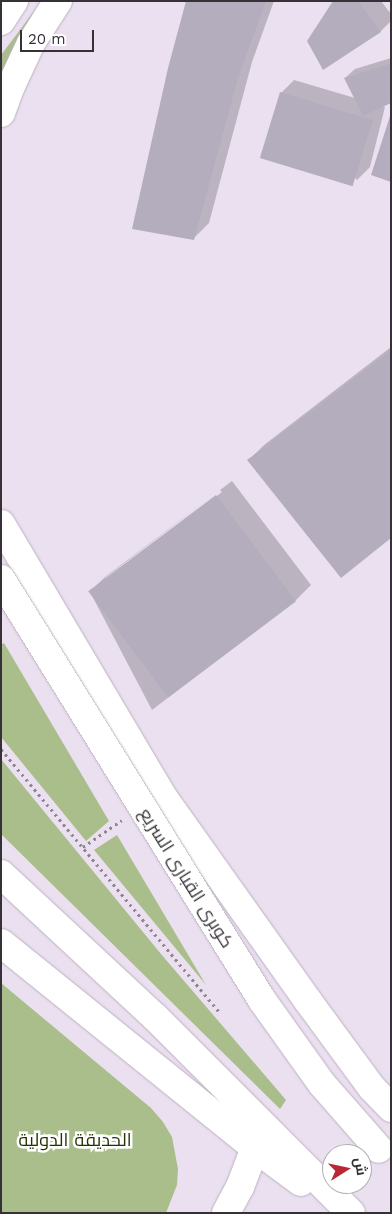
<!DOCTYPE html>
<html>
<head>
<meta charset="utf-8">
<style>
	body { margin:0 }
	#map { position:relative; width:392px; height:1214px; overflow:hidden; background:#ebe0f0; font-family:"Work Sans",Cairo,sans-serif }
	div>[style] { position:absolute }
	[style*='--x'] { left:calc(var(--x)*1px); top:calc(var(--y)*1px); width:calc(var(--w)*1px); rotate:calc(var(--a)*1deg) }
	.green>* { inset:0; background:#a9be8a }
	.shadow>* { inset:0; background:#0003 }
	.building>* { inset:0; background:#b4adbe; transform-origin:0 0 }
	.path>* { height:3px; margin-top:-1.5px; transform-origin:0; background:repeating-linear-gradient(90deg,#8e8690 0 2.5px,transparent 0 6.5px) }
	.roads { filter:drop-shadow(0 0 1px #bdb2c1) drop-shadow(0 0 1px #bdb2c1) }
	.minor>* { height:28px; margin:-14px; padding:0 14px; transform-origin:14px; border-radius:14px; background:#fff }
	.highway>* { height:28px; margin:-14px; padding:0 14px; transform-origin:14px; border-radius:14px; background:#fff }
	.bridges { filter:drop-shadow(0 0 1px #bdb2c1) drop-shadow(0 0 1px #bdb2c1) }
	.highway-bridge>* { height:28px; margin:-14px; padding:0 14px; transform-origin:14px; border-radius:14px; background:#fff }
	span { translate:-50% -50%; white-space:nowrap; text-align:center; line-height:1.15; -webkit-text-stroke:5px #fff; paint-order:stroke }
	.street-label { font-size:18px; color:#363137 }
	.park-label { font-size:18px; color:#243303 }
	.frame { position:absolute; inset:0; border:2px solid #363137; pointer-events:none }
	.north { position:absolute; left:322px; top:1144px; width:50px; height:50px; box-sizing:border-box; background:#fff; border:1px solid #afadaf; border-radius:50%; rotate:80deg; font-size:14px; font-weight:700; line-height:20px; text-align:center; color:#363137 }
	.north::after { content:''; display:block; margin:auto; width:18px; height:22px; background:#b82734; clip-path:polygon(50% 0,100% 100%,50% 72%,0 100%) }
	.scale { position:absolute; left:20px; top:30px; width:74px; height:22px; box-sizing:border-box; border:2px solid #363137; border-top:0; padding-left:6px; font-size:15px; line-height:18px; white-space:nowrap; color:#363137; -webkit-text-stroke:4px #fff; paint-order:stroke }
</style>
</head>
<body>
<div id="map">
	<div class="green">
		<div style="clip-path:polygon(35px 10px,11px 52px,1px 74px,1px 55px)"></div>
		<div style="clip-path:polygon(4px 643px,109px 821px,86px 841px,1px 737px,1px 645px)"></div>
		<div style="clip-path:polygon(1px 759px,161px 954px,286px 1100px,280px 1109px,1px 834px)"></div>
		<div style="clip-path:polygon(117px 835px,206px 985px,94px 850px)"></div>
		<div style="clip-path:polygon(1px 983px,151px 1108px,163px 1122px,172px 1137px,178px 1169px,177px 1185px,166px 1213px,1px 1213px)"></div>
	</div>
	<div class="shadow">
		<div style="clip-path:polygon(188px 1px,274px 1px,252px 62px,209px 223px,194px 238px)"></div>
		<div style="clip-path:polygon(334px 1px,381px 1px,391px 14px,391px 21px,381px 31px,324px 68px)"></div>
		<div style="clip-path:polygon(391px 58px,391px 101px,382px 106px,385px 107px,370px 167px,357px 180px,281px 93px,294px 80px,355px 98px,345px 78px,355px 69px)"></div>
		<div style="clip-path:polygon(391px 347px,391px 537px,249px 460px,264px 445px)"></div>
		<div style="clip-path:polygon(evenodd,232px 481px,311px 585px,296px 600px,152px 710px,90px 592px,105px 577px,232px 481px,220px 490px,222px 492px,105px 581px,105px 578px,220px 490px)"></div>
	</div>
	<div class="building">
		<div style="clip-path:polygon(186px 1px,266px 1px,238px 78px,194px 240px,132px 229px,168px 68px)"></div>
		<div style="clip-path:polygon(333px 1px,358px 1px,381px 32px,323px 70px,307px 41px)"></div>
		<div style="clip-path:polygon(390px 64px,391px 103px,363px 116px,344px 78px)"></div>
		<div style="left:280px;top:92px;width:97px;height:69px;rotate:17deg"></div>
		<div style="clip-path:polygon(391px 113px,391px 182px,371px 175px)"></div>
		<div style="clip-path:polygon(391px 350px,391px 538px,341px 578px,247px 460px)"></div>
		<div style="left:216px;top:495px;width:133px;height:160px;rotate:53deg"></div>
	</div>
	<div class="path">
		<div style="--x:1;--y:749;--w:344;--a:50.3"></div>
		<div style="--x:83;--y:847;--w:47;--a:-34.7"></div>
	</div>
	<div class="roads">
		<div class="minor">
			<div style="--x:226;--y:1213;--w:30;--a:-62"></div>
			<div style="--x:240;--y:1187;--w:42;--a:-69"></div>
		</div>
		<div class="highway">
			<div style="--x:1;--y:21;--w:24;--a:-57"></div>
			<div style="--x:1;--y:113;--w:29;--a:-70"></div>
			<div style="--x:11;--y:86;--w:47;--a:-65.1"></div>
			<div style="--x:31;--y:43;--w:50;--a:-57.3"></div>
			<div style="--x:1;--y:524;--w:314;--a:59.3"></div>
			<div style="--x:161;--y:794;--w:254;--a:54.6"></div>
			<div style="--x:308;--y:1001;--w:108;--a:53.7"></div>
			<div style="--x:372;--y:1088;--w:28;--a:46"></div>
			<div style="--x:1;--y:874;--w:210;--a:42.9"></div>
			<div style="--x:155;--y:1017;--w:277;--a:45"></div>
			<div style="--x:1;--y:943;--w:326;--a:38.9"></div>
			<div style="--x:255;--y:1148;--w:57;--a:36.5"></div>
		</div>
	</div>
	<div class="bridges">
		<div class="highway-bridge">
			<div style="--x:1;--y:579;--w:495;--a:58.2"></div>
			<div style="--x:262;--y:1000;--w:103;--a:54.5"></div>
			<div style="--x:322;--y:1084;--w:86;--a:48.8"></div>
		</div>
	</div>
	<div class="street-label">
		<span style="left:186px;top:878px;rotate:58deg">كوبرى القبارى السريع</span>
	</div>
	<div class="park-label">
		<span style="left:75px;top:1140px">الحديقة الدولية</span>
	</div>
	<div class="frame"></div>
	<div class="north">ش</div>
	<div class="scale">20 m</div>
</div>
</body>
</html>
